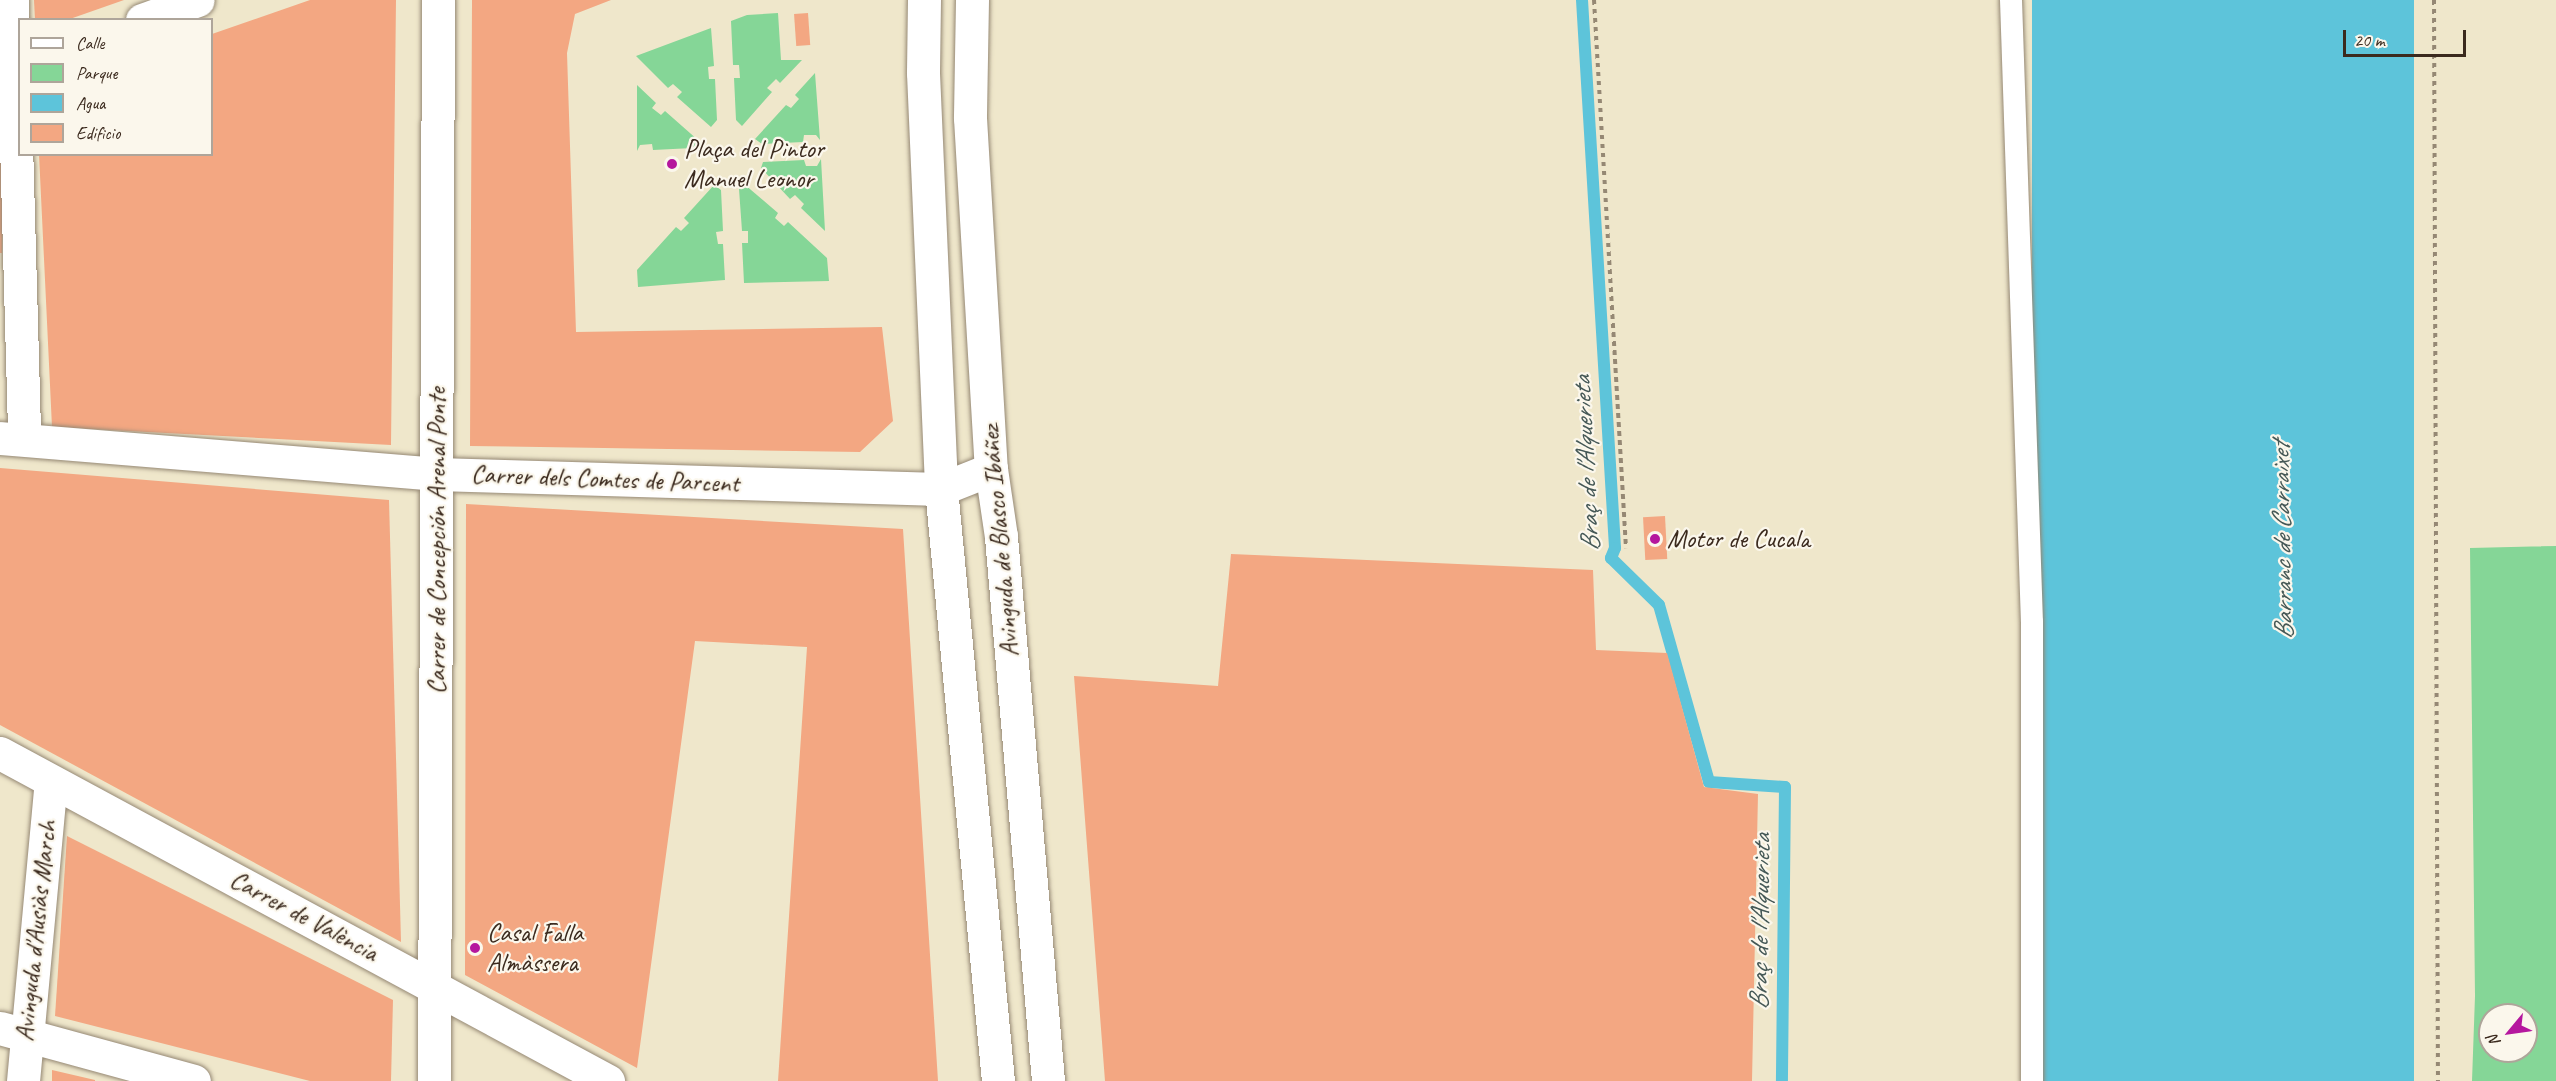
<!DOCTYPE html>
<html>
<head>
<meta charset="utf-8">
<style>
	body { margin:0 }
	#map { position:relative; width:2556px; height:1081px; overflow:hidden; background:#efe7cb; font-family:Caveat,sans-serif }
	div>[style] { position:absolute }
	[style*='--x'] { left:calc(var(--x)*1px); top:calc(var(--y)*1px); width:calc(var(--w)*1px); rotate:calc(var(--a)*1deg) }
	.green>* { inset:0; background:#85d697 }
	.water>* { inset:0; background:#5dc4da; transform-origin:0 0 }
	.stream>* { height:12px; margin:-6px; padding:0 6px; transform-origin:6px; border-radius:6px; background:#5dc4da }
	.building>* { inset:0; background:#f3a782; transform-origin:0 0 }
	.path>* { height:4px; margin-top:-2px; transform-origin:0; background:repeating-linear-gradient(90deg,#958874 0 4.5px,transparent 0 9px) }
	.roads { filter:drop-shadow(0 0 2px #958874) drop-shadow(0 0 2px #958874) }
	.lane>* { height:22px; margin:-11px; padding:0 11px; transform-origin:11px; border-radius:11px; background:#fff }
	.street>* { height:33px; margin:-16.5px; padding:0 16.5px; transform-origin:16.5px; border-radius:16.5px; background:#fff }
	.secondary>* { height:33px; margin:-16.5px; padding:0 16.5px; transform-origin:16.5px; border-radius:16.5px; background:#fff }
	.dots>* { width:16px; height:16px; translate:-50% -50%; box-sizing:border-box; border:3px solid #fbf7ec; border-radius:50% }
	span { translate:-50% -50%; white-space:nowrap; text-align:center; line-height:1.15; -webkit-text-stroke:4.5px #fbf7ec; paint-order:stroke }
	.poi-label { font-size:26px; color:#3b2a1e }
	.left { translate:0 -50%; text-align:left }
	.street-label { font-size:26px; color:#3b2a1e }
	.water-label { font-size:27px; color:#455856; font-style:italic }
	.legend { position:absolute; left:18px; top:18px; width:195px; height:138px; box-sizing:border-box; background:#fbf7ec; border:2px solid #aea59a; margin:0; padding:8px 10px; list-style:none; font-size:18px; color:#3b2a1e }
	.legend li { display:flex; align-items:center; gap:12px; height:30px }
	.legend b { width:30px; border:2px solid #aea59a }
	.north { position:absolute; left:2478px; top:1003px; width:60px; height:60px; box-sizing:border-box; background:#fbf7ec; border:2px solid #aea59a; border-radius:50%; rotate:241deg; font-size:16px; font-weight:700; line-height:24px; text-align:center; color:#3b2a1e }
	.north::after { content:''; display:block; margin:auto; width:21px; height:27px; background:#b5179e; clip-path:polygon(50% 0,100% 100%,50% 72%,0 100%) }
	.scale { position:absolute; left:2343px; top:30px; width:123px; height:27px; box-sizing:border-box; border:3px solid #3b2a1e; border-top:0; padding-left:8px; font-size:18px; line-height:21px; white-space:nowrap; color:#3b2a1e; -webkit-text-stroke:4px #fbf7ec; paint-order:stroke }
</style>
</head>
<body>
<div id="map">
	<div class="green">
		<div style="clip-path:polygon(778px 13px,781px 60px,802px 60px,780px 83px,776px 79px,767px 88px,772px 92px,742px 126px,736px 120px,734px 78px,740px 78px,739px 65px,733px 65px,731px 21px,747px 15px)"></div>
		<div style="clip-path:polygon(711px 28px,714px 66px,708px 67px,709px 79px,715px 79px,717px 120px,711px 127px,677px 97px,682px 92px,673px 84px,668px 88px,636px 56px)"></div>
		<div style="clip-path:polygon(815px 73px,820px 140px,816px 135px,804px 135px,803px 142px,762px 144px,755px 139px,786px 105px,791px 108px,799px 99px,795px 95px)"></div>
		<div style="clip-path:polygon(637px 85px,656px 103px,652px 108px,661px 115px,665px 111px,699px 141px,693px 148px,653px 150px,652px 144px,640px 145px,637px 151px)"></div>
		<div style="clip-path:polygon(821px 159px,825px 231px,801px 208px,804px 204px,795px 195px,790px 199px,761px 168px,763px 162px,804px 160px,806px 166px,817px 166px)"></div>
		<div style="clip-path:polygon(744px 184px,778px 213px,775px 218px,784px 226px,788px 222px,827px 258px,829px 281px,744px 283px,742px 243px,748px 243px,748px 231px,742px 231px,739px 189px)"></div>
		<div style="clip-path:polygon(714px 185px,721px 190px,723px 231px,716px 232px,718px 244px,723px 244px,725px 280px,638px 287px,637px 270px,676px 227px,681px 231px,689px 223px,684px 218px)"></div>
		<div style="clip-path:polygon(evenodd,2556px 546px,2556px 1081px,2472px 1081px,2475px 996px,2470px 548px,2556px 546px,2490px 1015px,2526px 1015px,2526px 1051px,2490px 1051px,2490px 1015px)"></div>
	</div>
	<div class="water">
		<div style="left:2032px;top:0;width:382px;height:1081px"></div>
	</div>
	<div class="stream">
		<div style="--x:1582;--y:0;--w:549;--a:86.55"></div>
		<div style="--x:1615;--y:548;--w:11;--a:112"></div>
		<div style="--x:1611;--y:558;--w:67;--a:44.4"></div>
		<div style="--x:1659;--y:605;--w:184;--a:74.2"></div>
		<div style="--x:1709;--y:782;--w:76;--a:3.8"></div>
		<div style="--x:1785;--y:787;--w:294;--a:90.6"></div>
	</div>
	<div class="building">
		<div style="clip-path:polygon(34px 0,124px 0,67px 20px,35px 20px)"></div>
		<div style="clip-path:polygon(310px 0,396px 0,391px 445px,52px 427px,39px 154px,212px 154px,212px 34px)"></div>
		<div style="clip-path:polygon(472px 0,611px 0,575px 14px,567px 53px,576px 332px,882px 327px,893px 421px,860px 452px,470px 446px)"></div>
		<div style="left:808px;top:13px;width:32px;height:14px;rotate:86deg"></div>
		<div style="clip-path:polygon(0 96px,5px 96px,2px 253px,0 253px)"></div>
		<div style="clip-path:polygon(0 468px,389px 500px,401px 942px,0 725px)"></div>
		<div style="clip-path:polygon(466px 504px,903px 529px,938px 1081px,778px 1081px,807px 647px,695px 641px,637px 1068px,465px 975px)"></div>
		<div style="left:1665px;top:516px;width:43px;height:22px;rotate:87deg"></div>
		<div style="clip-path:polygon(1231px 554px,1593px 570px,1596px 650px,1667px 653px,1704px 787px,1758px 794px,1752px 1081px,1105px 1081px,1074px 676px,1218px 686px)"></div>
		<div style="clip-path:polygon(67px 836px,393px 1000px,391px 1081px,310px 1081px,55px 1016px)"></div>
		<div style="clip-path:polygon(52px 1070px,95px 1080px,95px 1081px,52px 1081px)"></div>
	</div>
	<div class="path">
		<div style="--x:1594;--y:0;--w:549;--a:86.66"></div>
		<div style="--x:2434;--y:0;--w:1081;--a:89.79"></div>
	</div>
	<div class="roads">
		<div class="lane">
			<div style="--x:2011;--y:0;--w:622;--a:88.07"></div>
			<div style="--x:2032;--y:622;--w:459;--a:90"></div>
		</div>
		<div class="street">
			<div style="--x:12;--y:0;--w:439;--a:88.4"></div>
			<div style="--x:142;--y:20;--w:59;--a:-19.7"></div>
			<div style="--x:0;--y:438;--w:438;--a:4.7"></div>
			<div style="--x:437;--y:474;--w:504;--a:1.7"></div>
			<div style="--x:941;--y:489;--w:54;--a:-21.8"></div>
			<div style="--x:0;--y:753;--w:691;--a:28.35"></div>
			<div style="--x:0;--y:1028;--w:201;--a:15.3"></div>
			<div style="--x:23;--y:1081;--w:301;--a:-84.7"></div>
			<div style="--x:434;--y:1081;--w:1081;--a:-89.79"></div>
		</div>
		<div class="secondary">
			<div style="--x:924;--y:0;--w:73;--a:90.8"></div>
			<div style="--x:923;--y:73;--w:416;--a:87.5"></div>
			<div style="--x:941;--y:489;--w:595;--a:84.5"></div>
			<div style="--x:972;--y:0;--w:118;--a:91"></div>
			<div style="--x:970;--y:118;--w:352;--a:86.6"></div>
			<div style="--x:991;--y:469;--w:69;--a:81.6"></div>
			<div style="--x:1001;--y:537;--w:546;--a:85.06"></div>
		</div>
	</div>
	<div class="dots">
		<div style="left:672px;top:164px;background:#b5179e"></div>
		<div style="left:1655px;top:539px;background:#b5179e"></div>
		<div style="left:475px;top:948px;background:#b5179e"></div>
	</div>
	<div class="poi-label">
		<span class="left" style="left:684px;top:164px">Plaça del Pintor<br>Manuel Leonor</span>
		<span class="left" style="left:1667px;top:539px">Motor de Cucala</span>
		<span class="left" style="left:487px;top:948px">Casal Falla<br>Almàssera</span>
	</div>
	<div class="street-label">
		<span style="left:605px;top:479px;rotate:2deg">Carrer dels Comtes de Parcent</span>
		<span style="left:437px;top:541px;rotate:-90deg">Carrer de Concepción Arenal Ponte</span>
		<span style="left:1000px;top:541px;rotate:-95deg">Avinguda de Blasco Ibáñez</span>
		<span style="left:304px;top:916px;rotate:28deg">Carrer de València</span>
		<span style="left:36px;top:931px;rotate:-84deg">Avinguda d'Ausiàs March</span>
	</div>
	<div class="water-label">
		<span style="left:1586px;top:464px;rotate:-93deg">Braç de l'Alquerieta</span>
		<span style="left:2282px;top:541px;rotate:-91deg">Barranc de Carraixet</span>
		<span style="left:1760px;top:922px;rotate:-89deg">Braç de l'Alquerieta</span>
	</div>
	<ul class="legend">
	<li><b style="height:8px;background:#fff"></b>Calle</li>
	<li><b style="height:16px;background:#85d697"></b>Parque</li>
	<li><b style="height:16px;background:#5dc4da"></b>Agua</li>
	<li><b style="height:16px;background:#f3a782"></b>Edificio</li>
	</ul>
	<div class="north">N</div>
	<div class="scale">20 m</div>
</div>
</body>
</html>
